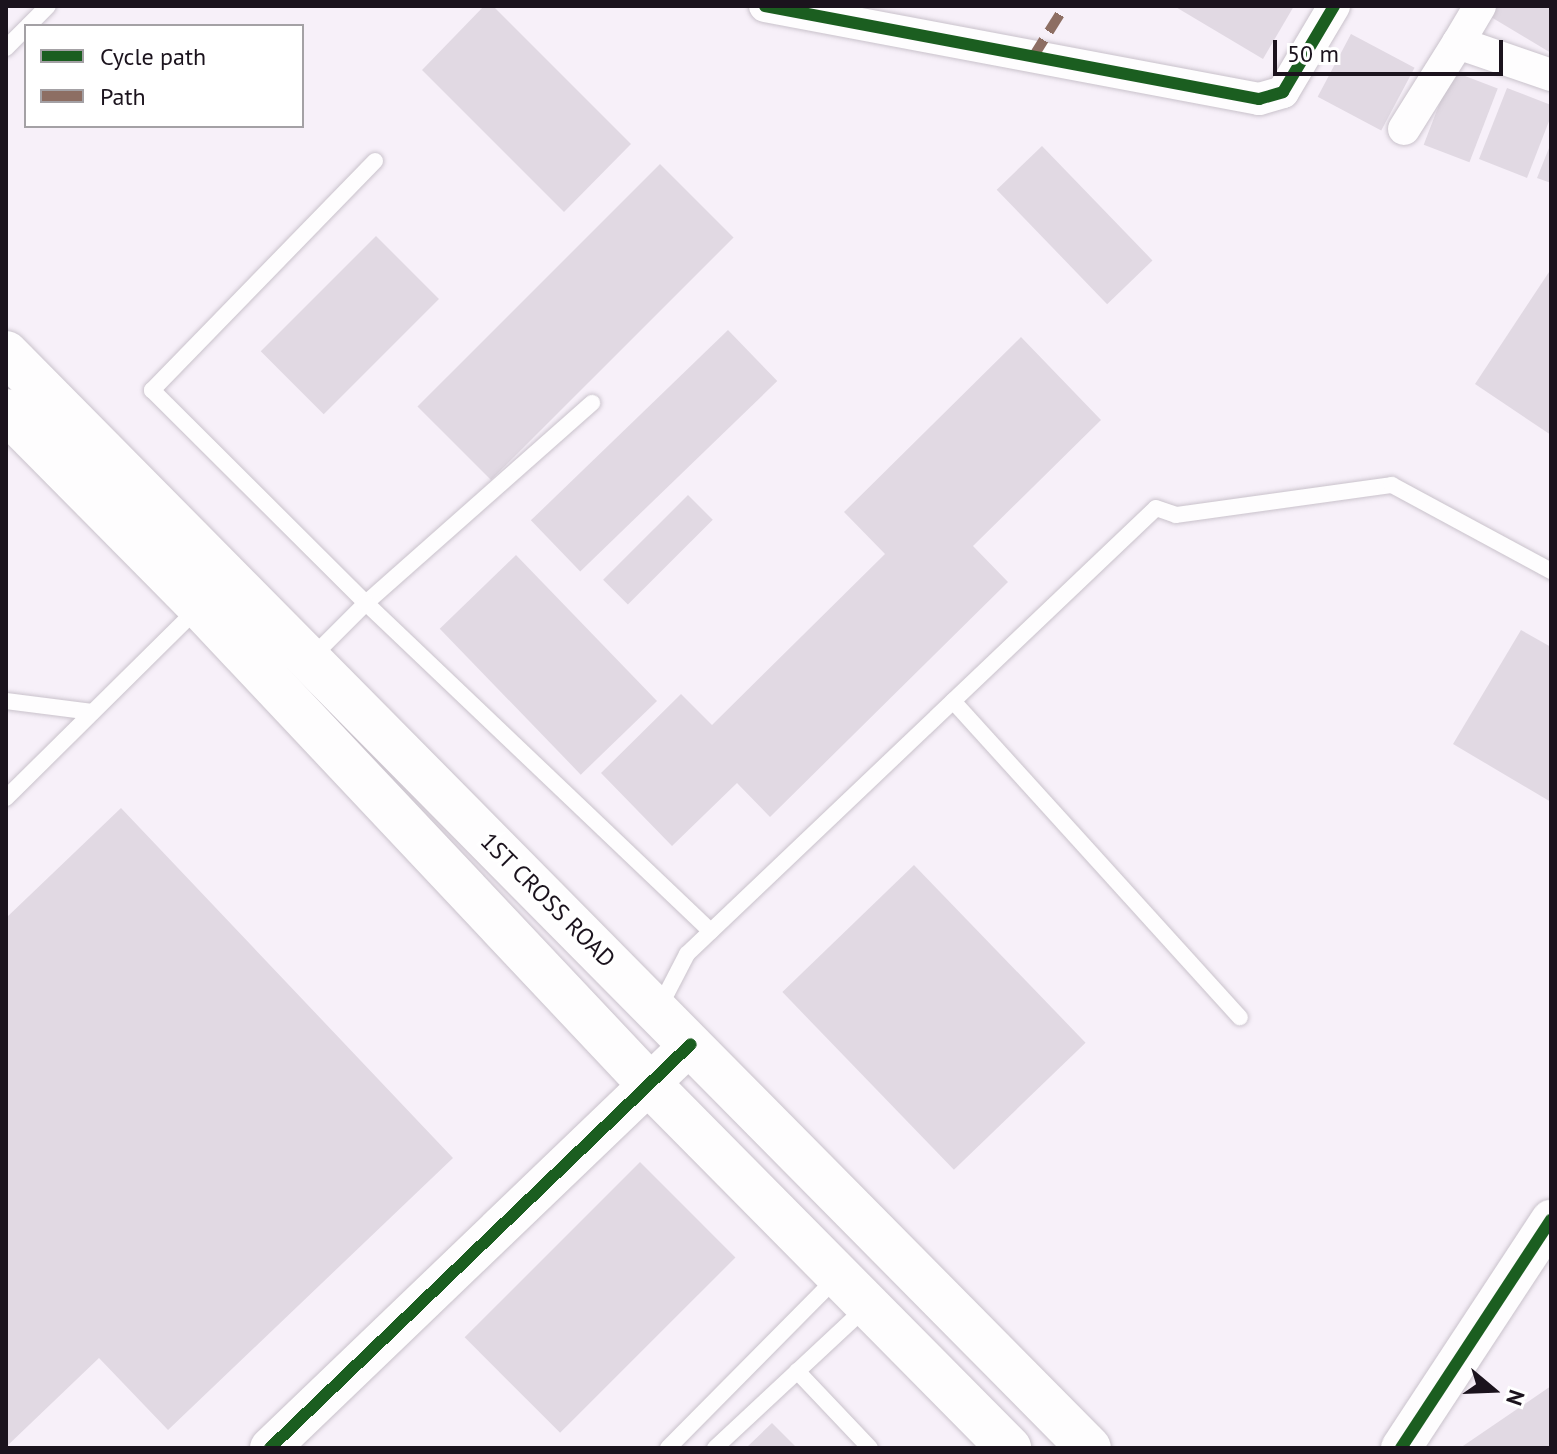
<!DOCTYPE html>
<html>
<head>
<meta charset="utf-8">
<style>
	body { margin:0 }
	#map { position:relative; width:1557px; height:1454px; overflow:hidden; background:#f7f0f9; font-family:"PT Sans",sans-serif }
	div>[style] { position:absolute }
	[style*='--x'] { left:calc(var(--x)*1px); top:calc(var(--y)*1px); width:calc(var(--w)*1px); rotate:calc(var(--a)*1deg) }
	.building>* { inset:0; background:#e1d9e3; transform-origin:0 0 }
	.roads { filter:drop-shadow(0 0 2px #c9c2cb) drop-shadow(0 0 2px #c9c2cb) }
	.service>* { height:16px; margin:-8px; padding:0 8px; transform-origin:8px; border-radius:8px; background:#fefdfe }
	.minor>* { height:32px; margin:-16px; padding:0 16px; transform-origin:16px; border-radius:16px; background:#fefdfe }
	.tertiary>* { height:40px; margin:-20px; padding:0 20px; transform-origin:20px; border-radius:20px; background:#fefdfe }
	.secondary>* { height:44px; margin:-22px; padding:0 22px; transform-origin:22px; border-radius:22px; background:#fefdfe }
	.quiet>* { height:10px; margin-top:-5px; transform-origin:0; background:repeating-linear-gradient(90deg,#8d6e63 0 20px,transparent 0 30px) }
	.cycleway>* { height:12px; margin:-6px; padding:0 6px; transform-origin:6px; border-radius:6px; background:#1b5e20 }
	span { translate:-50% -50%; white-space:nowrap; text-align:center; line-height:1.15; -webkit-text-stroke:7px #fff; paint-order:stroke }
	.street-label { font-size:24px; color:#1b131d }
	.frame { position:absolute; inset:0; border:8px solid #1b131d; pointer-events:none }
	.legend { position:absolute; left:24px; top:24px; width:280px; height:104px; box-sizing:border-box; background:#fff; border:2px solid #a4a1a5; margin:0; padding:10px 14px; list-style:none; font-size:24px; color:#1b131d }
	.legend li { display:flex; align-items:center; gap:16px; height:40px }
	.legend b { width:40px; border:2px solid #a4a1a5 }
	.north { position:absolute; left:1453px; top:1350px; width:80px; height:80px; -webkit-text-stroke:6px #fff; paint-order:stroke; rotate:109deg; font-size:22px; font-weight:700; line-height:32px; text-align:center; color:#1b131d }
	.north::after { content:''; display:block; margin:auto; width:28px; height:36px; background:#1b131d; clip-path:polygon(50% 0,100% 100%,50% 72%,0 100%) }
	.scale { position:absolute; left:1273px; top:40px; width:230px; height:36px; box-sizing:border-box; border:4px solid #1b131d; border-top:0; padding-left:10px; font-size:24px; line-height:28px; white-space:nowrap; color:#1b131d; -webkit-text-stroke:6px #fff; paint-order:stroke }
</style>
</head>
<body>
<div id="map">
	<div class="building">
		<div style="clip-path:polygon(484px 6px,493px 6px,631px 144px,564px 212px,422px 70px)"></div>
		<div style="clip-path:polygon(1174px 6px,1294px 6px,1263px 59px)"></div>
		<div style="clip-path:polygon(1497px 6px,1551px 6px,1551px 53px,1491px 17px)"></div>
		<div style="left:1351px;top:34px;width:72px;height:71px;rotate:28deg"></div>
		<div style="left:1452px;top:71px;width:49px;height:79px;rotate:21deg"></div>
		<div style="clip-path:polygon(1507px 88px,1551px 105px,1551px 116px,1527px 178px,1479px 159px)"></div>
		<div style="clip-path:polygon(1551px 143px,1551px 183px,1537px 178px)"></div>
		<div style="left:1042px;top:146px;width:159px;height:63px;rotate:46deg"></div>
		<div style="left:660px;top:164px;width:104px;height:343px;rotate:45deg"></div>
		<div style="left:376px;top:236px;width:89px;height:163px;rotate:45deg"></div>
		<div style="clip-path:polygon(1551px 269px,1551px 435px,1475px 384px)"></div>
		<div style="left:728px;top:330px;width:71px;height:274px;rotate:46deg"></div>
		<div style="clip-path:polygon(1021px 337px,1101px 420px,973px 546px,1008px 582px,770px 817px,737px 783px,672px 846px,601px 773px,681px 694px,712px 725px,885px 554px,844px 512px)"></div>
		<div style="left:688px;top:495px;width:35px;height:120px;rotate:45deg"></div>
		<div style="left:516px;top:555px;width:203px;height:106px;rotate:46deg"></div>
		<div style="clip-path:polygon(1521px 630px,1551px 647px,1551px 802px,1453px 744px)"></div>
		<div style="clip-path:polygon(121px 808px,453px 1158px,168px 1430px,99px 1358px,6px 1447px,6px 918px)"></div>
		<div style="left:914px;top:865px;width:247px;height:183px;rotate:46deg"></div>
		<div style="left:640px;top:1162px;width:135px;height:248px;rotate:45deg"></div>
		<div style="clip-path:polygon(1551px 1386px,1551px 1448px,1460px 1448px)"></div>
		<div style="clip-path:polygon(772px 1423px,797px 1448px,746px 1448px)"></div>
	</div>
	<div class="roads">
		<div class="service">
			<div style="--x:28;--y:26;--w:28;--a:-45"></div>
			<div style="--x:6;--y:48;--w:28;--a:-45"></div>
			<div style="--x:375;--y:161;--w:320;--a:134.2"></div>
			<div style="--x:152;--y:390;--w:302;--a:44.9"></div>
			<div style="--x:366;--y:603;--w:302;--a:-41.5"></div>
			<div style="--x:311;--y:658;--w:78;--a:-45"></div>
			<div style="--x:366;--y:603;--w:476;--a:43.6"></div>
			<div style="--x:6;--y:701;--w:87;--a:7.3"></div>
			<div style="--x:953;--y:701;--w:427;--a:47.8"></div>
			<div style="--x:6;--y:798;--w:270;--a:-44.7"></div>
			<div style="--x:658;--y:1010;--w:63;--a:-62.6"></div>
			<div style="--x:687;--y:954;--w:647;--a:-43.56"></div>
			<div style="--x:1156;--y:508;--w:21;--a:19"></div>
			<div style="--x:1176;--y:515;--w:218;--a:-7.9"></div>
			<div style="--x:1392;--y:485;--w:181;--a:28.4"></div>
			<div style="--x:797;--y:1371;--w:106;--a:46.5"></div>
			<div style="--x:668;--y:1448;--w:239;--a:-45.3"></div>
			<div style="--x:715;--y:1448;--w:207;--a:-43"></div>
		</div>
		<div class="minor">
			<div style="--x:765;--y:6;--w:503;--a:10.66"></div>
			<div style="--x:1259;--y:99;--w:25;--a:-16"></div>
			<div style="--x:1283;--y:92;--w:100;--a:-59.3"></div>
			<div style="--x:1480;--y:6;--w:43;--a:120.7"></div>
			<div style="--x:1458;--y:43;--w:98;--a:19"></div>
			<div style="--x:1404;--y:129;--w:102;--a:-57.9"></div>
		</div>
		<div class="tertiary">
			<div style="--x:270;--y:1448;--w:583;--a:-43.82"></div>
			<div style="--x:1401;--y:1448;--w:273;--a:-56.7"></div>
		</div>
		<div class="secondary">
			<div style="--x:6;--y:353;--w:1540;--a:45.32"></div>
			<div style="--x:6;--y:411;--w:276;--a:45.3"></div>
			<div style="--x:200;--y:607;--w:656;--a:46.73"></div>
			<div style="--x:650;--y:1085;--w:511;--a:45.32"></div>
		</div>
	</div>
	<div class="quiet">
		<div style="--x:1033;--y:57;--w:60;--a:-57.9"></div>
	</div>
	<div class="cycleway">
		<div style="--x:765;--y:6;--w:503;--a:10.66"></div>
		<div style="--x:1259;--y:99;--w:25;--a:-16"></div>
		<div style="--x:1283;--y:92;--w:100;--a:-59.3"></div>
		<div style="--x:270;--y:1448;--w:583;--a:-43.82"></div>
		<div style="--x:1401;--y:1448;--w:273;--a:-56.7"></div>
	</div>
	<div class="street-label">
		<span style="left:548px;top:900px;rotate:45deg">1ST CROSS ROAD</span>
	</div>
	<div class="frame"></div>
	<ul class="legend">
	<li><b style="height:10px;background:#1b5e20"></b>Cycle path</li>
	<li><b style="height:10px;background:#8d6e63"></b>Path</li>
	</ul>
	<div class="north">N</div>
	<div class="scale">50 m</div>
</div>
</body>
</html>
